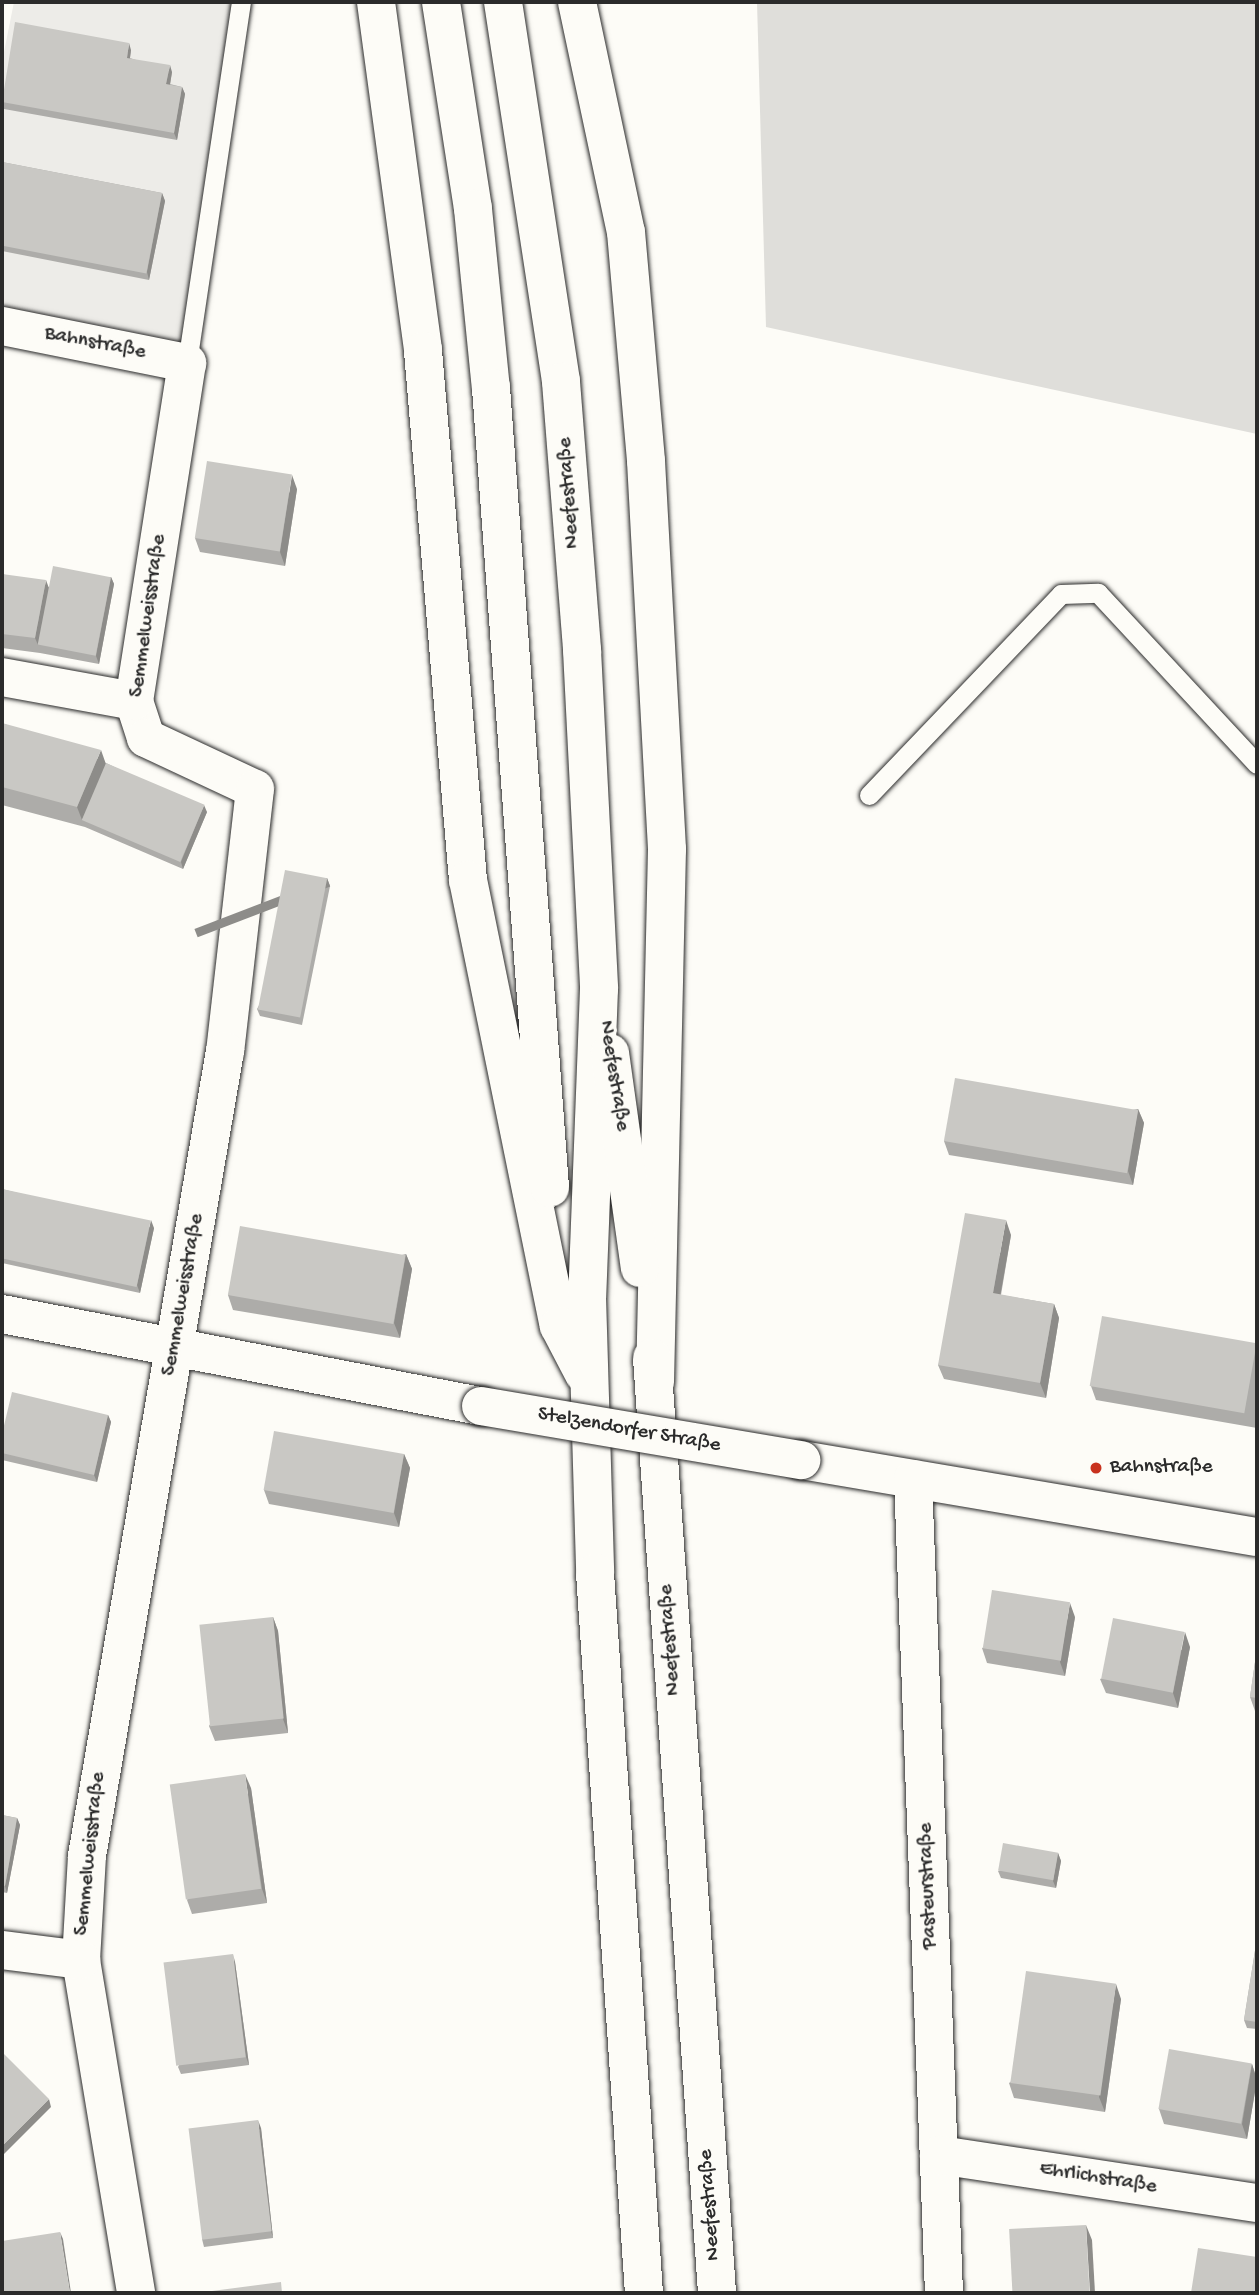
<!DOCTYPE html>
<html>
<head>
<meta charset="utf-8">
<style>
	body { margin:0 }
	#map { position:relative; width:1259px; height:2295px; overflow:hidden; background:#fdfcf7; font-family:"Gochi Hand",sans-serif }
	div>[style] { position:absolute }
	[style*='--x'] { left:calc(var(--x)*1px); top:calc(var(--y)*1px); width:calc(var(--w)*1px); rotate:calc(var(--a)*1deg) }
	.built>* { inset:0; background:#edece8 }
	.green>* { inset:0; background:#dfdeda }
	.roads { filter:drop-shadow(0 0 2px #2b2b2b) drop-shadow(0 0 2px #2b2b2b) }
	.lane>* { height:19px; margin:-9.5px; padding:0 9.5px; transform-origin:9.5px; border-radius:9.5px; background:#fdfcf7 }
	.street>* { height:38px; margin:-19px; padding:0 19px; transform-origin:19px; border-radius:19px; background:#fdfcf7 }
	.highway>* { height:38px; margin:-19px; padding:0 19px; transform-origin:19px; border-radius:19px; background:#fdfcf7 }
	.bridges { filter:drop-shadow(0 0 2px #2b2b2b) drop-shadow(0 0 2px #2b2b2b) }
	.street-bridge>* { height:38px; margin:-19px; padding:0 19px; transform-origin:19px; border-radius:19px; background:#fdfcf7 }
	.wall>* { inset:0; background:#adaca9 }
	.shaded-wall>* { inset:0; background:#8d8c89; transform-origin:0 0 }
	.building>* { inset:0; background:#c9c8c4; transform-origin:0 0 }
	.dots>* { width:19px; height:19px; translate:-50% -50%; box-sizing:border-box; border:4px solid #fdfcf7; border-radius:50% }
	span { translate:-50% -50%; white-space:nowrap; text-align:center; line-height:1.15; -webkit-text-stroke:6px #fdfcf7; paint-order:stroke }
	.street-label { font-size:21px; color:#2b2b2b }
	.poi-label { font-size:21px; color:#2b2b2b }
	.left { translate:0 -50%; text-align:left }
	.frame { position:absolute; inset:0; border:4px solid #2b2b2b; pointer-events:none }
</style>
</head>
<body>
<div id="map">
	<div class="built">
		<div style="clip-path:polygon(14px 2px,241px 2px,187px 363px,2px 326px,2px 62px)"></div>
	</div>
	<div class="green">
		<div style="clip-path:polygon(757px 2px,1257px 2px,1257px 434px,766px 327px)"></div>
	</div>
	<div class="roads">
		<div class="lane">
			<div style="--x:187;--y:363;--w:365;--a:-81.5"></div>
			<div style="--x:869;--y:795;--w:278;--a:-46.3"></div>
			<div style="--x:1061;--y:594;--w:37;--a:-2"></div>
			<div style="--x:1098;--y:593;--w:233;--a:47.1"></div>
		</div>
		<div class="street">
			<div style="--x:2;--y:326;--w:189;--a:11.3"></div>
			<div style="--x:187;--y:363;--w:342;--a:98.9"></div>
			<div style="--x:134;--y:701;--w:39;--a:72"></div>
			<div style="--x:146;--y:738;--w:120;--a:25.1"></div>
			<div style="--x:255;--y:789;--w:264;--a:96.5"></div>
			<div style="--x:225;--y:1051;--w:817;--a:99.73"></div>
			<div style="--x:87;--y:1856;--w:104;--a:93.3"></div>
			<div style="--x:81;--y:1960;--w:338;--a:80.6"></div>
			<div style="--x:2;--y:677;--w:134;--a:10.3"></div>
			<div style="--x:2;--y:1314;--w:488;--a:10.9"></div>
			<div style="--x:801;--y:1460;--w:462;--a:9.6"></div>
			<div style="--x:913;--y:1479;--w:815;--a:87.82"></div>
			<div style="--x:2;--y:1950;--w:80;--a:7.2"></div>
			<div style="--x:939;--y:2155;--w:322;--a:8.6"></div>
		</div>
		<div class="highway">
			<div style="--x:376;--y:2;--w:352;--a:82.3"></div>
			<div style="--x:423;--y:351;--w:531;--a:85.14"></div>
			<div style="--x:468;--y:880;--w:455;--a:78.5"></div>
			<div style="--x:559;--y:1326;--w:54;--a:62.5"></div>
			<div style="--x:441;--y:2;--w:209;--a:81.2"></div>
			<div style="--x:473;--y:209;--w:180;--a:84.3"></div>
			<div style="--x:491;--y:388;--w:802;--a:85.78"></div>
			<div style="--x:503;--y:2;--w:384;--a:81.3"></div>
			<div style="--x:561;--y:382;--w:269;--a:85.5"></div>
			<div style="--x:582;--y:650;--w:339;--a:87.1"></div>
			<div style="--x:599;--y:989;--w:308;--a:92.2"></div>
			<div style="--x:587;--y:1297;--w:276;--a:88.3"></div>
			<div style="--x:595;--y:1573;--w:722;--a:86.11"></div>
			<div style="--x:577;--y:2;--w:235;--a:78"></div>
			<div style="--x:626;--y:232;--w:230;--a:85"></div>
			<div style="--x:646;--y:461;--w:389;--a:86.9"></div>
			<div style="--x:667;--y:849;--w:533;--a:91.29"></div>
			<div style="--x:610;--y:1053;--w:217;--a:82.1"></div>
			<div style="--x:652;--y:1358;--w:937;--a:86.02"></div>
		</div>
	</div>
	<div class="bridges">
		<div class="street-bridge">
			<div style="--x:481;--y:1406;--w:325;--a:9.6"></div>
		</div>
	</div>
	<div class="wall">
		<div style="clip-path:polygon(131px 50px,130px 58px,172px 72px,170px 84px,182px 87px,185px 94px,177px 140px,4px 109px,2px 102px)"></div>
		<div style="clip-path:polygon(2px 162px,162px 193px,165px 201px,149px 280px,2px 251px)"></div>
		<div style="clip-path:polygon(297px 489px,285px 566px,200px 552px,195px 538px)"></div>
		<div style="clip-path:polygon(2px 574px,49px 587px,111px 577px,114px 584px,99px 664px,40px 653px,2px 648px)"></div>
		<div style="clip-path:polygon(2px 723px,106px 763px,207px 812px,183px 869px,85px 827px,2px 805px)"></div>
		<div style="clip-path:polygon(327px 878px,330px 886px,302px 1025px,260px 1016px,257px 1009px)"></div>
		<div style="clip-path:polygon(1138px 1109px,1144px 1123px,1133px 1185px,949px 1155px,944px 1141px)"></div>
		<div style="clip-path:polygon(2px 1189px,154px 1228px,140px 1293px,2px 1263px)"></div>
		<div style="clip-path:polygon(1011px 1235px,1001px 1295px,1054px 1304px,1059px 1318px,1046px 1398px,944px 1379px,938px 1365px)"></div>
		<div style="clip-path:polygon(406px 1254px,412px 1269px,400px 1338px,233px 1310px,228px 1295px)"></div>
		<div style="clip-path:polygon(1257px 1343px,1257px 1428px,1096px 1400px,1091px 1386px)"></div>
		<div style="clip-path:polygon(108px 1415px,111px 1422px,97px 1482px,2px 1460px,2px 1434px)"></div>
		<div style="clip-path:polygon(404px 1454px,410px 1468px,399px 1527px,269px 1504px,264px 1490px)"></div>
		<div style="clip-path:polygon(273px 1617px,278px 1631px,288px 1733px,215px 1741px,209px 1726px)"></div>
		<div style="clip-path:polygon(1075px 1617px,1065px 1676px,987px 1663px,982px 1648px)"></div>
		<div style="clip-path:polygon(1190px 1647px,1178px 1708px,1106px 1693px,1100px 1679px)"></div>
		<div style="clip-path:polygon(1257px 1648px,1257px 1712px,1255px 1711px,1250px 1697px)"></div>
		<div style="clip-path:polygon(251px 1788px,267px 1903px,192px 1914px,187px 1900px)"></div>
		<div style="clip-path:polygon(2px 1815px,17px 1818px,20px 1825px,7px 1893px,2px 1892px)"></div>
		<div style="clip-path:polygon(1058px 1853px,1061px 1861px,1056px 1888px,1001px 1878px,998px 1871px)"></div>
		<div style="clip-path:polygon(1257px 1938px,1257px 2029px,1247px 2028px,1244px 2020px)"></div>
		<div style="clip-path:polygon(235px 1962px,249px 2065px,181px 2074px,178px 2067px)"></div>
		<div style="clip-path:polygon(1121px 1999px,1105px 2112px,1014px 2098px,1009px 2083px)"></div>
		<div style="clip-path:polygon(1252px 2064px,1257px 2080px,1247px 2139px,1164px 2124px,1159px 2109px)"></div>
		<div style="clip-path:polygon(261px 2128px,273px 2238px,204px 2247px,202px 2239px)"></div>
	</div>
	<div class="shaded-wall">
		<div style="clip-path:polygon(129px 43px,131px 50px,129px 65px,127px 58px)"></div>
		<div style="clip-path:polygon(170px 65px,172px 72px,169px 91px,166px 84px)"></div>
		<div style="clip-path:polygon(182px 87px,185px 94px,177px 140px,174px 133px)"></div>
		<div style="clip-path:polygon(162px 193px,165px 201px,149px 280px,147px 272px)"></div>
		<div style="clip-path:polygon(292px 475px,297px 489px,285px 566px,280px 552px)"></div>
		<div style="clip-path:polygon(111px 577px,114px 584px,99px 664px,96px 656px)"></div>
		<div style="clip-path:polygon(46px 580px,51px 594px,38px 645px,35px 638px)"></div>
		<div style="clip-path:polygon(101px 750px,108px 770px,82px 820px,77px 807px)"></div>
		<div style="clip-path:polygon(204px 805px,207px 812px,183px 869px,181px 862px)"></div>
		<div style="left:327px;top:878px;width:9px;height:142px;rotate:69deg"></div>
		<div style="clip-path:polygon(1138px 1109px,1144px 1123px,1133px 1185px,1128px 1171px)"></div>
		<div style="clip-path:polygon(151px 1220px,154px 1228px,140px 1293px,137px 1285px)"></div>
		<div style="clip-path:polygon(1006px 1220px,1011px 1235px,998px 1308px,993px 1293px)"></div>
		<div style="clip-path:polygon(406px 1254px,412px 1269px,400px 1338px,394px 1323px)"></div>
		<div style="clip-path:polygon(1054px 1304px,1059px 1318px,1046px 1398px,1040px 1383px)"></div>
		<div style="clip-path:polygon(108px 1415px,111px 1422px,97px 1482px,94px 1475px)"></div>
		<div style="clip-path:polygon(404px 1454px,410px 1468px,399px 1527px,394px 1513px)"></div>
		<div style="clip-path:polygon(1070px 1603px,1075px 1617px,1065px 1676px,1060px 1662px)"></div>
		<div style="clip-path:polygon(273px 1617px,278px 1631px,288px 1733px,283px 1719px)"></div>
		<div style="clip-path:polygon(1185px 1632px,1190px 1647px,1178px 1708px,1173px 1693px)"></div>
		<div style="clip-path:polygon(245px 1774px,251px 1788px,267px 1903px,262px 1889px)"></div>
		<div style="clip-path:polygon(17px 1818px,20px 1825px,7px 1893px,5px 1886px)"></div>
		<div style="clip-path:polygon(1058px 1853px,1061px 1861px,1056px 1888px,1053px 1881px)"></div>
		<div style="clip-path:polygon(233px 1954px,235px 1962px,249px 2065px,246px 2057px)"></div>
		<div style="clip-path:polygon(1116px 1984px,1121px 1999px,1105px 2112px,1099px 2097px)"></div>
		<div style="clip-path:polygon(1252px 2064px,1257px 2080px,1247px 2139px,1242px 2124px)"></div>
		<div style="clip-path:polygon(49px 2099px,51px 2107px,2px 2156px,2px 2146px)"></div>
		<div style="clip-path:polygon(258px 2120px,261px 2128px,273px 2238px,271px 2231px)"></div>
		<div style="clip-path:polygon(1086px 2225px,1092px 2240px,1095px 2293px,1090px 2293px)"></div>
		<div style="clip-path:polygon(60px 2232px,63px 2239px,71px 2293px,70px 2293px)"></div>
	</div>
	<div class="building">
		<div style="clip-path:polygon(15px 22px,129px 43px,127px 58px,170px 65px,166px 84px,182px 87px,174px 133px,2px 102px)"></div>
		<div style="left:2px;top:162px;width:163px;height:82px;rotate:11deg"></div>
		<div style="left:207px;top:461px;width:86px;height:78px;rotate:9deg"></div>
		<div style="left:53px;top:566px;width:59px;height:80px;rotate:11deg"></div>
		<div style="clip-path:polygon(2px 574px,46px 580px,35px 638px,2px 634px)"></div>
		<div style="clip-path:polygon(2px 723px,101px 750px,77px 807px,2px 787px)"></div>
		<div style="left:106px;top:763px;width:107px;height:62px;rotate:23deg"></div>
		<div style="left:285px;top:870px;width:43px;height:142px;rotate:11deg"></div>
		<div style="left:955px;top:1078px;width:186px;height:64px;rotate:10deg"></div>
		<div style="left:2px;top:1189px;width:152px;height:68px;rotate:12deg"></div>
		<div style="clip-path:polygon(965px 1213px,1006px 1220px,993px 1293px,1054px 1304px,1040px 1383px,938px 1365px)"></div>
		<div style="left:240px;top:1226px;width:168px;height:70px;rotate:10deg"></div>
		<div style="left:1102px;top:1316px;width:157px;height:71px;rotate:10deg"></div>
		<div style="clip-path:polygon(12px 1392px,108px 1415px,94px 1475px,2px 1453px,2px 1434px)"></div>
		<div style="left:274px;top:1431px;width:132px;height:60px;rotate:10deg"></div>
		<div style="left:992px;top:1590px;width:79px;height:59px;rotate:9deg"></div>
		<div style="left:273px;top:1617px;width:102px;height:74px;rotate:84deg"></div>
		<div style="left:1113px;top:1618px;width:73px;height:62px;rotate:11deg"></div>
		<div style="clip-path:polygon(1257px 1648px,1257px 1698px,1250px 1697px)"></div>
		<div style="left:245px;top:1774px;width:116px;height:76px;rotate:82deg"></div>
		<div style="clip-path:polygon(2px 1815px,17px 1818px,5px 1886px,2px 1885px)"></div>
		<div style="left:1003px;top:1843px;width:56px;height:28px;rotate:10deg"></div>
		<div style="clip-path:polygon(1257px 1938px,1257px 2022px,1244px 2020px)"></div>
		<div style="left:233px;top:1954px;width:104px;height:70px;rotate:83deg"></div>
		<div style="left:1026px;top:1971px;width:91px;height:113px;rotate:8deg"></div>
		<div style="left:1169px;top:2049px;width:84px;height:61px;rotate:10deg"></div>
		<div style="clip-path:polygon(2px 2052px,49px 2099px,2px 2146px)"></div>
		<div style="left:258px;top:2120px;width:112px;height:70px;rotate:83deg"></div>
		<div style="left:1086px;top:2225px;width:68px;height:77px;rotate:87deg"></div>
		<div style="clip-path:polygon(60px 2232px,70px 2293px,2px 2293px,2px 2241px)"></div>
		<div style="clip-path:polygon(1198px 2248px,1257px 2257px,1257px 2282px,1255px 2293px,1191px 2293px)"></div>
		<div style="clip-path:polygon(281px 2282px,282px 2293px,212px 2293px,212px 2291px)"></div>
	</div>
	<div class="dots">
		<div style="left:1096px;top:1468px;background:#c8321e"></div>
	</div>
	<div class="street-label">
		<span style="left:95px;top:344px;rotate:11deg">Bahnstraße</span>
		<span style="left:570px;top:493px;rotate:-94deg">Neefestraße</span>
		<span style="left:149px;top:616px;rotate:-82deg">Semmelweisstraße</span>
		<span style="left:613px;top:1076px;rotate:81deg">Neefestraße</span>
		<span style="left:184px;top:1295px;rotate:-80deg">Semmelweisstraße</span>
		<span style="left:629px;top:1431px;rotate:10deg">Stelzendorfer Straße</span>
		<span style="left:671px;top:1640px;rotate:-94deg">Neefestraße</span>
		<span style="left:91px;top:1854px;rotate:-84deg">Semmelweisstraße</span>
		<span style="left:929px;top:1886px;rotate:-92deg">Pasteurstraße</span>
		<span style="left:1098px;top:2179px;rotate:9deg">Ehrlichstraße</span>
		<span style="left:711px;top:2205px;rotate:-94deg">Neefestraße</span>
	</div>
	<div class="poi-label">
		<span class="left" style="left:1110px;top:1468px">Bahnstraße</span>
	</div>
	<div class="frame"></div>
</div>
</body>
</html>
